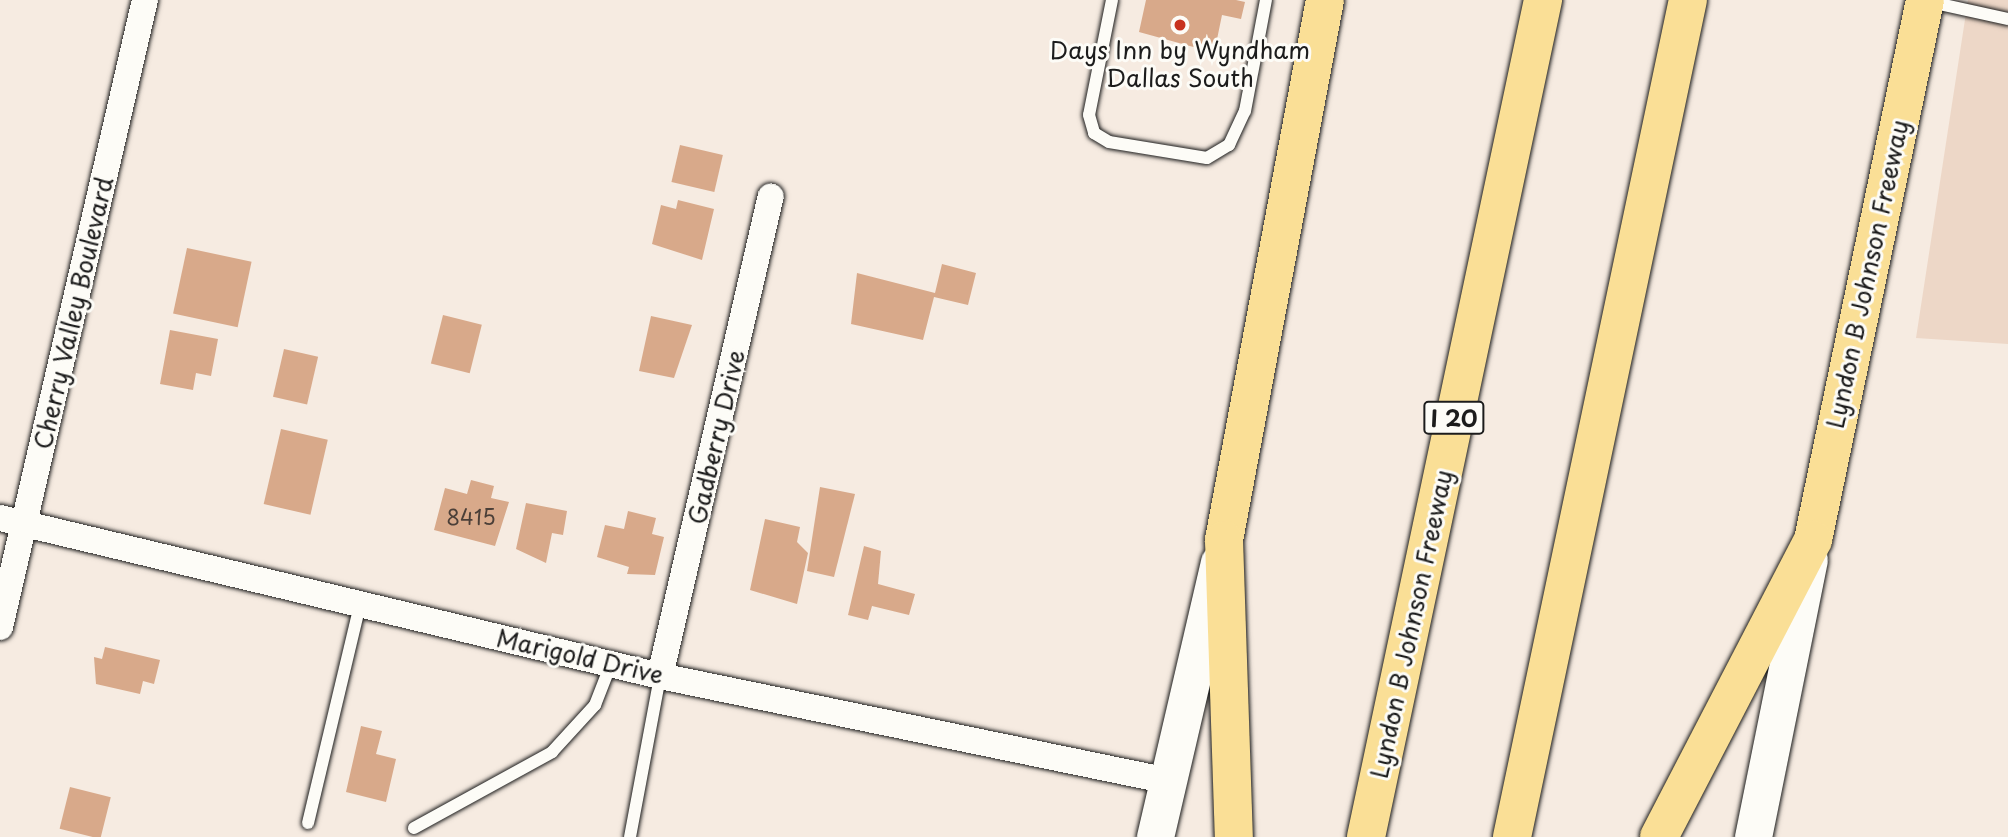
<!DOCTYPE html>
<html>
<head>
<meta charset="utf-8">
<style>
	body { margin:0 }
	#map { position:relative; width:2008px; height:837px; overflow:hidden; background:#f6ebe1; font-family:"Playpen Sans",sans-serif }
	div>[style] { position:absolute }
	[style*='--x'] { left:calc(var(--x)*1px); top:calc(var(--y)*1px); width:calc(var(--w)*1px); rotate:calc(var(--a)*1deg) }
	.built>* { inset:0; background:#edd7c7 }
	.building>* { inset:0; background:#d8a98a; transform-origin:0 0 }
	.roads { filter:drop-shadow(0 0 2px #1c1c1c) drop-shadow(0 0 2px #1c1c1c) }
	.lane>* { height:12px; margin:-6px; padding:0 6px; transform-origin:6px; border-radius:6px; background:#fdfcf7 }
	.street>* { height:26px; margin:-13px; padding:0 13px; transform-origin:13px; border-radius:13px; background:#fdfcf7 }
	.secondary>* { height:37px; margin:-18.5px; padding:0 18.5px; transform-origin:18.5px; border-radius:18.5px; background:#fdfcf7 }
	.primary>* { height:38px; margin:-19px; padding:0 19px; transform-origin:19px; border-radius:19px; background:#fadf96 }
	.highway>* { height:38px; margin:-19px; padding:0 19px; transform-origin:19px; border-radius:19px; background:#fadf96 }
	.dots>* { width:19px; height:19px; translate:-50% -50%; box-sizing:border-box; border:4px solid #fdfcf7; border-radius:50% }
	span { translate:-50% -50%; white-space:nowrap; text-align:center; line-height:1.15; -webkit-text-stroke:6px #fdfcf7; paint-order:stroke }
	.number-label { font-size:21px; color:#4b3f38 }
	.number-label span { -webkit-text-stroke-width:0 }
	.shield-label span { padding:2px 5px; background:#fdfcf7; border:2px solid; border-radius:5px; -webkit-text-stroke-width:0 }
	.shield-label { font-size:23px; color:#1c1c1c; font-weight:700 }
	.poi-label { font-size:24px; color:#1c1c1c }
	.street-label { font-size:24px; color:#1c1c1c }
</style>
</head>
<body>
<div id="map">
	<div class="built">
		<div style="clip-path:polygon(1968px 0,2008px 0,2008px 344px,1916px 338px)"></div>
	</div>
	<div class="building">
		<div style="clip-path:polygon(1146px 0,1236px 0,1245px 2px,1241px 19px,1222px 15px,1215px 49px,1208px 51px,1139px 32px)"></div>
		<div style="left:680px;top:145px;width:44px;height:38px;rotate:13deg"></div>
		<div style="clip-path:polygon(678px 200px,714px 209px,702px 260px,652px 244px,661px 205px,676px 209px)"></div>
		<div style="left:187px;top:248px;width:66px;height:67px;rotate:12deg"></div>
		<div style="clip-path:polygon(942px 264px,976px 273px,968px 305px,934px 297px,923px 340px,851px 324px,857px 273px,935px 293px)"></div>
		<div style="left:443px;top:315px;width:40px;height:50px;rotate:14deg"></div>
		<div style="clip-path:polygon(651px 316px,692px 325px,674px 378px,639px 371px)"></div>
		<div style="clip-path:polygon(170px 330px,218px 339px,211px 376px,196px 373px,193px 390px,160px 384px)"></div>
		<div style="left:284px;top:349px;width:35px;height:49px;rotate:13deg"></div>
		<div style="left:281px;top:429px;width:48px;height:77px;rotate:13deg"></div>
		<div style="clip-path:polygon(471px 480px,494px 486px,491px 498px,509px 502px,495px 546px,434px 530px,445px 488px,467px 494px)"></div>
		<div style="clip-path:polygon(820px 487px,855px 494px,834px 577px,807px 571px)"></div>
		<div style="clip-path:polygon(526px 503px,567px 511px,563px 535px,552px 533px,546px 563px,516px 549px)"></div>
		<div style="clip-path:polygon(628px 511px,656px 518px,652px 534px,664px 537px,655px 575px,627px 574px,629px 567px,597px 557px,605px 525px,624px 529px)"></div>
		<div style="clip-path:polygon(765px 519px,800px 527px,797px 542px,808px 553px,797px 604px,750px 590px)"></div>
		<div style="clip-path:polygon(864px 546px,881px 551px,878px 584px,915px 594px,909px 615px,872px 606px,868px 620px,848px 615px)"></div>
		<div style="clip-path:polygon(105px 647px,160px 660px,154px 684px,143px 681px,140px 694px,96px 684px,94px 657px,102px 659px)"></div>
		<div style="clip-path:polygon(361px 726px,382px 731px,376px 754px,396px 759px,386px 802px,346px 792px)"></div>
		<div style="left:70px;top:787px;width:42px;height:43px;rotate:14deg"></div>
	</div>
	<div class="roads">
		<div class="lane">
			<div style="--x:1112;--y:0;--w:117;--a:101.3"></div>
			<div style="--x:1089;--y:115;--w:19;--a:74"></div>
			<div style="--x:1094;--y:133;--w:17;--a:31"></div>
			<div style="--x:1109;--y:142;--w:99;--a:9.3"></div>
			<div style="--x:1207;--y:158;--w:26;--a:-31"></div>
			<div style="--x:1229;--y:145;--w:38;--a:-65"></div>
			<div style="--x:1245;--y:111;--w:113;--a:-79.3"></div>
			<div style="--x:1930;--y:2;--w:80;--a:12.3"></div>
			<div style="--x:308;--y:823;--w:225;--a:-76.6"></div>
			<div style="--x:414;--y:828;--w:158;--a:-28.8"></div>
			<div style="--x:552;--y:752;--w:64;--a:-47.5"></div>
			<div style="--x:595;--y:705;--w:44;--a:-68.7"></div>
			<div style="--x:630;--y:837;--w:164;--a:-79.4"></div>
		</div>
		<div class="street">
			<div style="--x:0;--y:518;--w:679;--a:13.46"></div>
			<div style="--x:660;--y:676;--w:515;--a:11.66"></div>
			<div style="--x:0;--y:627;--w:644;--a:-76.98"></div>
			<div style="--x:660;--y:676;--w:492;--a:-77"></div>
		</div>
		<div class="secondary">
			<div style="--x:1155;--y:837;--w:282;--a:-76.9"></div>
			<div style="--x:1753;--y:837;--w:283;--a:-78.6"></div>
		</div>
		<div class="primary">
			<div style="--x:1224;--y:540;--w:549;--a:-79.41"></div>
			<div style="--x:1813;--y:540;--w:551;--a:-78.28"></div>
		</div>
		<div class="highway">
			<div style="--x:1224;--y:540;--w:297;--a:88.1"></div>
			<div style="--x:1366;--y:837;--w:856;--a:-78.06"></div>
			<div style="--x:1512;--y:837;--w:855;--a:-78.13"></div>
			<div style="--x:1659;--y:837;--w:335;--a:-62.6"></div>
		</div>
	</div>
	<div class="dots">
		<div style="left:1180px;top:25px;background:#c8321e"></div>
	</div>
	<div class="number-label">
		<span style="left:471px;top:516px">8415</span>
	</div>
	<div class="shield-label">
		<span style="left:1454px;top:418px">I 20</span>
	</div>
	<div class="poi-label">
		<span style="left:1180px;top:64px">Days Inn by Wyndham<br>Dallas South</span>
	</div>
	<div class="street-label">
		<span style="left:1867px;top:274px;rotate:-78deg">Lyndon B Johnson Freeway</span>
		<span style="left:73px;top:313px;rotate:-77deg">Cherry Valley Boulevard</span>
		<span style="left:716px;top:437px;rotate:-77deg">Gadberry Drive</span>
		<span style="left:1411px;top:624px;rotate:-78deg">Lyndon B Johnson Freeway</span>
		<span style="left:580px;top:656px;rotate:13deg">Marigold Drive</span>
	</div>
</div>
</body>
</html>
